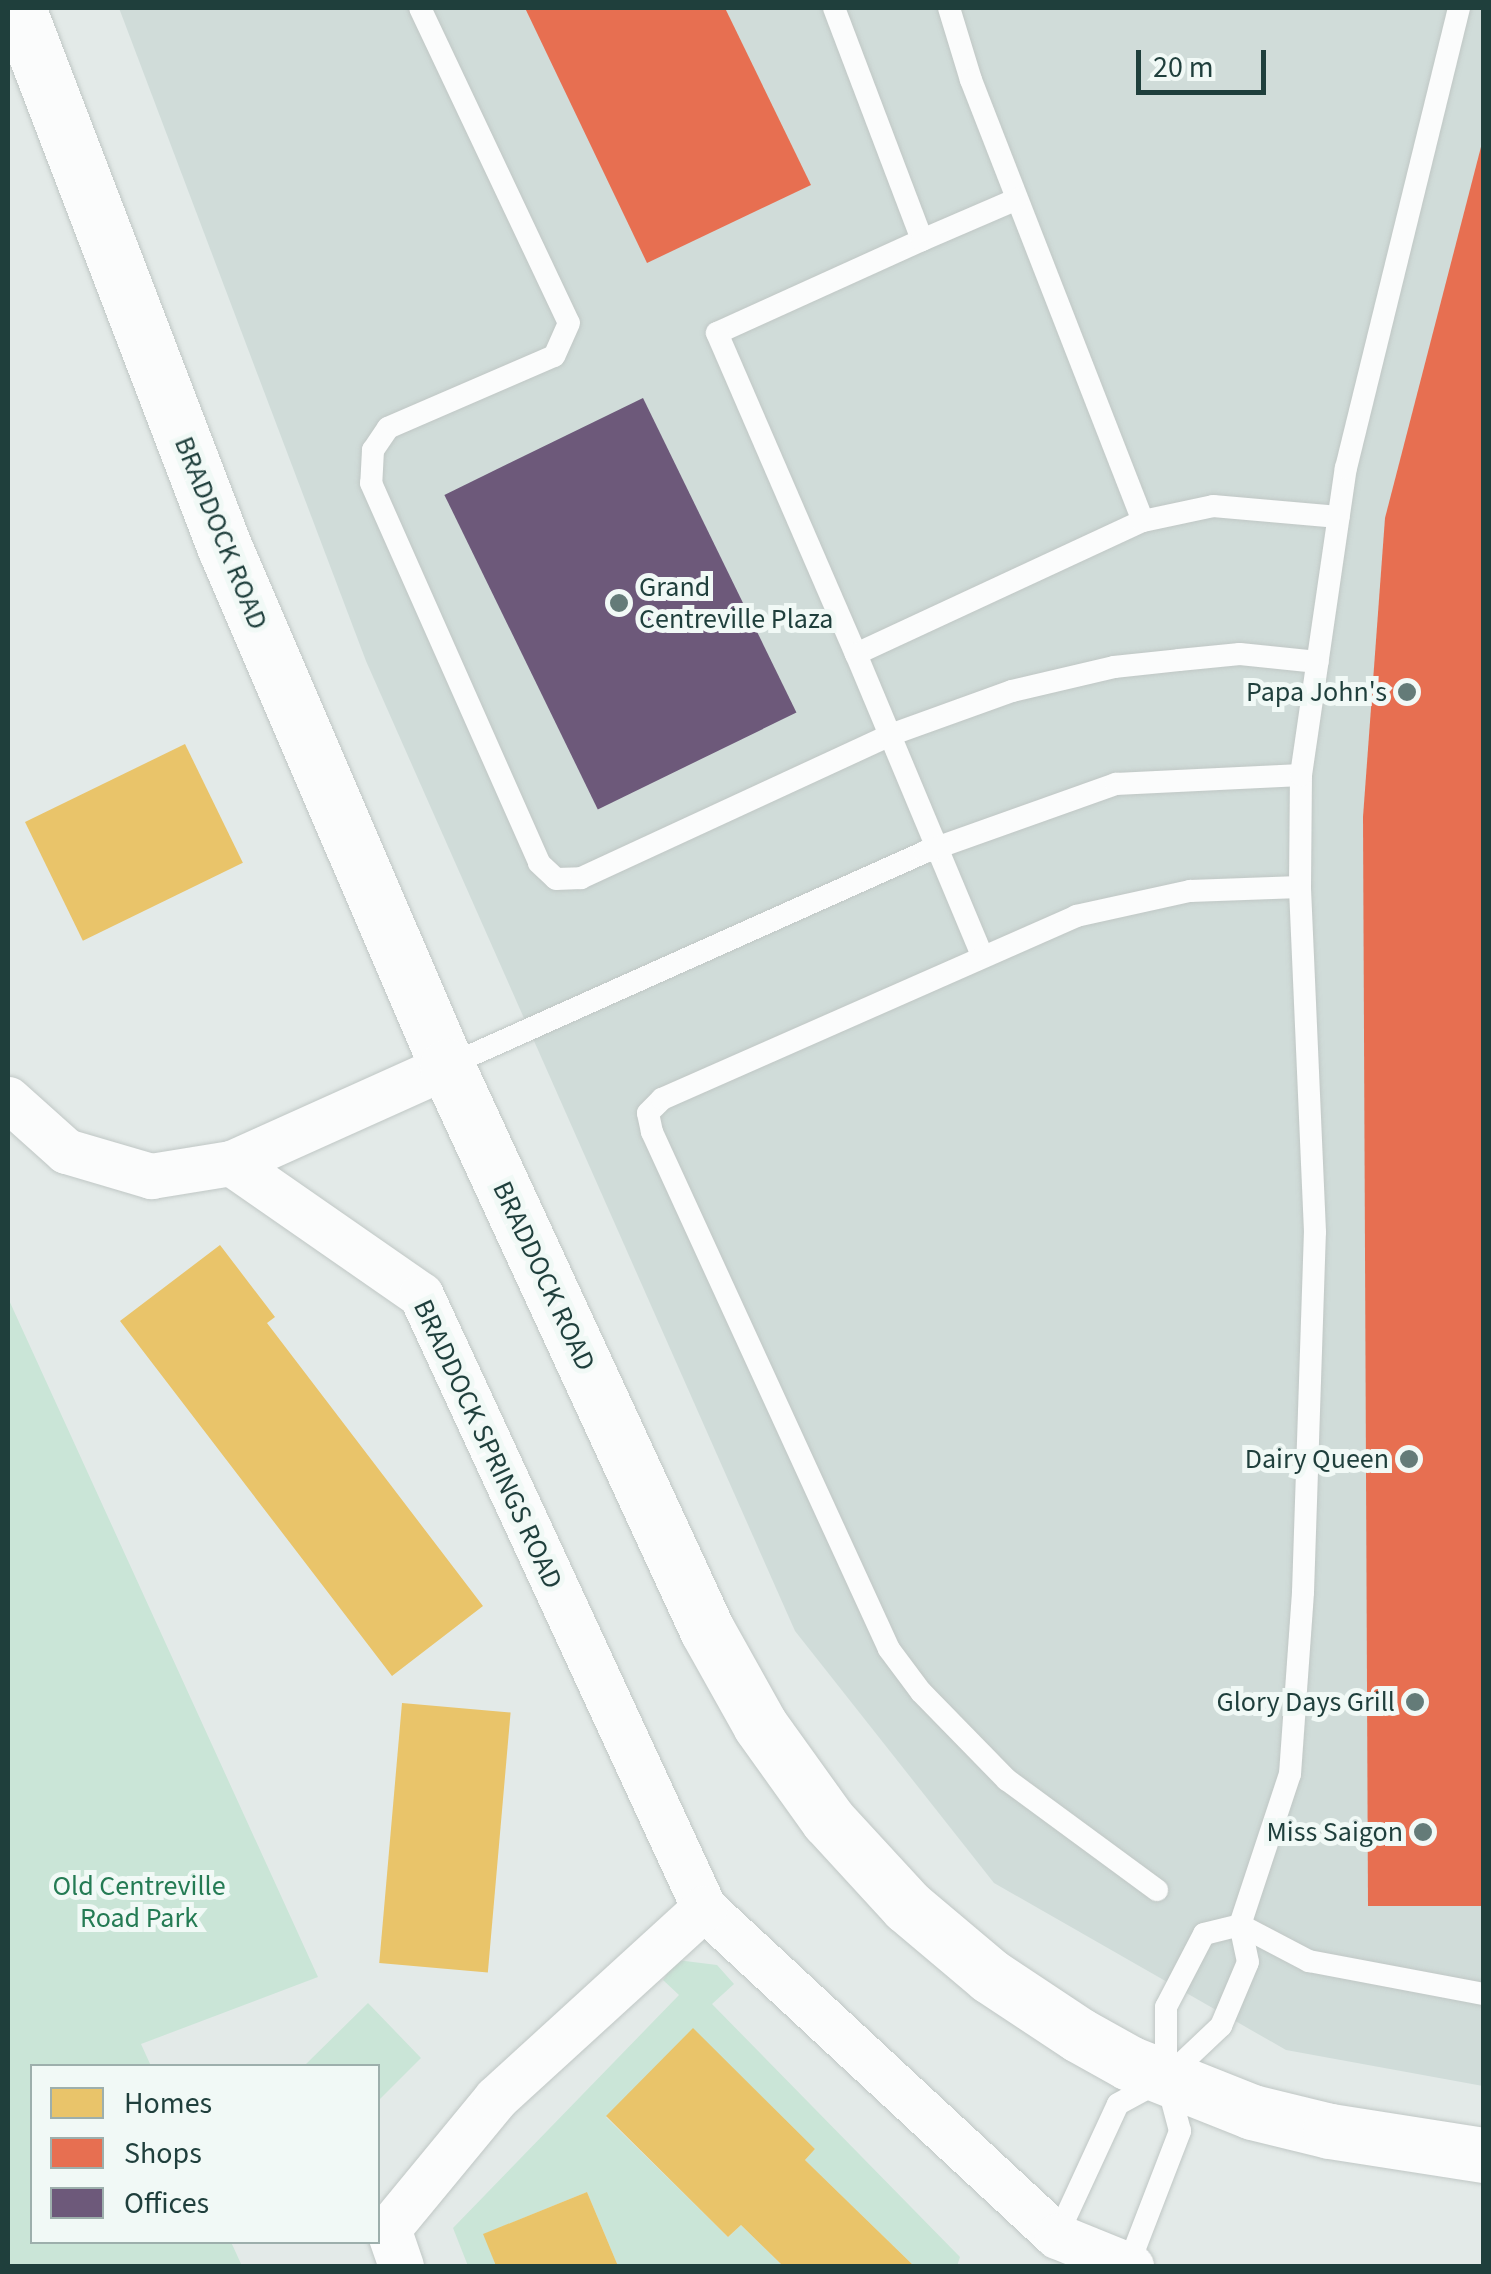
<!DOCTYPE html>
<html>
<head>
<meta charset="utf-8">
<style>
	body { margin:0 }
	#map { position:relative; width:1491px; height:2274px; overflow:hidden; background:#e3eae8; font-family:"Source Sans 3",sans-serif }
	div>[style] { position:absolute }
	[style*='--x'] { left:calc(var(--x)*1px); top:calc(var(--y)*1px); width:calc(var(--w)*1px); rotate:calc(var(--a)*1deg) }
	.built>* { inset:0; background:#d0dcd9 }
	.green>* { inset:0; background:#cae5d7 }
	.homes>* { inset:0; background:#e9c46a; transform-origin:0 0 }
	.shops>* { inset:0; background:#e76f51 }
	.offices>* { inset:0; background:#6d597a; transform-origin:0 0 }
	.roads { filter:drop-shadow(0 0 2px #c0c7c5) drop-shadow(0 0 2px #c0c7c5) }
	.service>* { height:22px; margin:-11px; padding:0 11px; transform-origin:11px; border-radius:11px; background:#fbfcfc }
	.minor>* { height:45px; margin:-22.5px; padding:0 22.5px; transform-origin:22.5px; border-radius:22.5px; background:#fbfcfc }
	.tertiary>* { height:55px; margin:-27.5px; padding:0 27.5px; transform-origin:27.5px; border-radius:27.5px; background:#fbfcfc }
	.dots>* { width:28px; height:28px; translate:-50% -50%; box-sizing:border-box; border:5px solid #f1f9f6; border-radius:50% }
	span { translate:-50% -50%; white-space:nowrap; text-align:center; line-height:1.15; -webkit-text-stroke:10px #f1f9f6; paint-order:stroke }
	.street-label { font-size:28px; color:#1f3f3c }
	.poi-label { font-size:28px; color:#1f3f3c }
	.left { translate:0 -50%; text-align:left }
	.right { translate:-100% -50%; text-align:right }
	.park-label { font-size:28px; color:#247b54 }
	.frame { position:absolute; inset:0; border:10px solid #1f3f3c; pointer-events:none }
	.legend { position:absolute; left:30px; top:2064px; width:350px; height:180px; box-sizing:border-box; background:#f1f9f6; border:2px solid #9dafac; margin:0; padding:12px 18px; list-style:none; font-size:30px; color:#1f3f3c }
	.legend li { display:flex; align-items:center; gap:20px; height:50px }
	.legend b { width:50px; border:2px solid #9dafac }
	.scale { position:absolute; left:1136px; top:50px; width:130px; height:45px; box-sizing:border-box; border:5px solid #1f3f3c; border-top:0; padding-left:12px; font-size:30px; line-height:35px; white-space:nowrap; color:#1f3f3c; -webkit-text-stroke:8px #f1f9f6; paint-order:stroke }
</style>
</head>
<body>
<div id="map">
	<div class="built">
		<div style="clip-path:polygon(119px 8px,1483px 8px,1483px 2086px,1286px 2050px,994px 1883px,795px 1631px,366px 661px)"></div>
	</div>
	<div class="green">
		<div style="clip-path:polygon(8px 1298px,318px 1977px,141px 2044px,151px 2066px,32px 2066px,32px 2242px,231px 2242px,242px 2266px,8px 2266px)"></div>
		<div style="clip-path:polygon(677px 1960px,717px 1965px,734px 1984px,712px 2004px,960px 2257px,957px 2266px,914px 2266px,805px 2160px,815px 2149px,693px 2029px,606px 2117px,728px 2237px,741px 2225px,783px 2266px,618px 2266px,587px 2192px,484px 2234px,496px 2266px,468px 2266px,453px 2228px,679px 1995px,663px 1980px)"></div>
		<div style="clip-path:polygon(368px 2003px,421px 2058px,378px 2101px,378px 2066px,304px 2066px)"></div>
	</div>
	<div class="homes">
		<div style="left:185px;top:744px;width:132px;height:178px;rotate:64deg"></div>
		<div style="clip-path:polygon(220px 1245px,275px 1317px,267px 1323px,483px 1606px,392px 1676px,120px 1321px)"></div>
		<div style="left:402px;top:1703px;width:109px;height:261px;rotate:5deg"></div>
		<div style="clip-path:polygon(693px 2028px,815px 2149px,805px 2160px,914px 2266px,783px 2266px,741px 2225px,728px 2237px,606px 2116px)"></div>
		<div style="clip-path:polygon(587px 2192px,618px 2266px,496px 2266px,483px 2234px)"></div>
	</div>
	<div class="shops">
		<div style="clip-path:polygon(525px 8px,725px 8px,811px 185px,647px 263px)"></div>
		<div style="clip-path:polygon(1482px 143px,1484px 1906px,1368px 1906px,1363px 817px,1385px 518px)"></div>
	</div>
	<div class="offices">
		<div style="left:643px;top:398px;width:350px;height:221px;rotate:64deg"></div>
	</div>
	<div class="roads">
		<div class="service">
			<div style="--x:420;--y:8;--w:348;--a:64.7"></div>
			<div style="--x:569;--y:323;--w:36;--a:114"></div>
			<div style="--x:554;--y:356;--w:181;--a:156.6"></div>
			<div style="--x:388;--y:428;--w:27;--a:124"></div>
			<div style="--x:373;--y:450;--w:33;--a:93"></div>
			<div style="--x:371;--y:483;--w:415;--a:66.1"></div>
			<div style="--x:539;--y:863;--w:23;--a:43"></div>
			<div style="--x:556;--y:879;--w:25;--a:-2"></div>
			<div style="--x:581;--y:878;--w:340;--a:-24.8"></div>
			<div style="--x:890;--y:735;--w:130;--a:-19.8"></div>
			<div style="--x:1012;--y:691;--w:105;--a:-13.2"></div>
			<div style="--x:1114;--y:667;--w:65;--a:-6.1"></div>
			<div style="--x:1179;--y:660;--w:61;--a:-5.6"></div>
			<div style="--x:1240;--y:654;--w:78;--a:5.9"></div>
			<div style="--x:834;--y:8;--w:248;--a:69.2"></div>
			<div style="--x:922;--y:240;--w:225;--a:155.6"></div>
			<div style="--x:717;--y:333;--w:350;--a:66.6"></div>
			<div style="--x:856;--y:654;--w:316;--a:-24.9"></div>
			<div style="--x:949;--y:8;--w:75;--a:73"></div>
			<div style="--x:971;--y:80;--w:473;--a:68.7"></div>
			<div style="--x:1143;--y:521;--w:72;--a:-12.1"></div>
			<div style="--x:1213;--y:506;--w:126;--a:5"></div>
			<div style="--x:922;--y:240;--w:103;--a:-23.3"></div>
			<div style="--x:856;--y:654;--w:326;--a:67.3"></div>
			<div style="--x:447;--y:1066;--w:524;--a:-24.12"></div>
			<div style="--x:925;--y:852;--w:203;--a:-19.6"></div>
			<div style="--x:1116;--y:784;--w:185;--a:-2.8"></div>
			<div style="--x:1157;--y:1890;--w:186;--a:-143.7"></div>
			<div style="--x:1007;--y:1780;--w:123;--a:-134.3"></div>
			<div style="--x:921;--y:1692;--w:54;--a:-126.7"></div>
			<div style="--x:889;--y:1649;--w:569;--a:-114.63"></div>
			<div style="--x:652;--y:1132;--w:19;--a:-102"></div>
			<div style="--x:648;--y:1113;--w:20;--a:-45"></div>
			<div style="--x:662;--y:1099;--w:453;--a:-23.8"></div>
			<div style="--x:1076;--y:916;--w:117;--a:-12.4"></div>
			<div style="--x:1190;--y:891;--w:110;--a:-2.1"></div>
			<div style="--x:1057;--y:2236;--w:145;--a:-65.2"></div>
			<div style="--x:1118;--y:2104;--w:55;--a:-28.4"></div>
			<div style="--x:1166;--y:2078;--w:76;--a:-43.4"></div>
			<div style="--x:1221;--y:2026;--w:69;--a:-67.1"></div>
			<div style="--x:1248;--y:1962;--w:38;--a:-102"></div>
			<div style="--x:1240;--y:1925;--w:159;--a:-71.7"></div>
			<div style="--x:1290;--y:1774;--w:182;--a:-85.9"></div>
			<div style="--x:1303;--y:1592;--w:360;--a:-88.1"></div>
			<div style="--x:1315;--y:1232;--w:345;--a:-92.5"></div>
			<div style="--x:1300;--y:887;--w:112;--a:-89.5"></div>
			<div style="--x:1301;--y:775;--w:310;--a:-81.7"></div>
			<div style="--x:1346;--y:468;--w:474;--a:-76.2"></div>
			<div style="--x:1128;--y:2266;--w:145;--a:-68.9"></div>
			<div style="--x:1180;--y:2131;--w:55;--a:-104.8"></div>
			<div style="--x:1166;--y:2078;--w:71;--a:-90"></div>
			<div style="--x:1166;--y:2007;--w:82;--a:-62.5"></div>
			<div style="--x:1204;--y:1934;--w:37;--a:-14"></div>
			<div style="--x:1240;--y:1925;--w:78;--a:27.6"></div>
			<div style="--x:1309;--y:1961;--w:178;--a:10.7"></div>
		</div>
		<div class="minor">
			<div style="--x:447;--y:1066;--w:237;--a:155.8"></div>
			<div style="--x:231;--y:1163;--w:231;--a:34.8"></div>
			<div style="--x:421;--y:1295;--w:675;--a:65.22"></div>
			<div style="--x:704;--y:1908;--w:482;--a:42.9"></div>
			<div style="--x:1057;--y:2236;--w:80;--a:22.1"></div>
			<div style="--x:8;--y:1099;--w:78;--a:41.9"></div>
			<div style="--x:66;--y:1151;--w:89;--a:16.4"></div>
			<div style="--x:151;--y:1176;--w:81;--a:-9.2"></div>
			<div style="--x:401;--y:2266;--w:39;--a:-109"></div>
			<div style="--x:388;--y:2229;--w:170;--a:-50.5"></div>
			<div style="--x:496;--y:2098;--w:282;--a:-42.4"></div>
		</div>
		<div class="tertiary">
			<div style="--x:18;--y:8;--w:576;--a:69.05"></div>
			<div style="--x:224;--y:546;--w:566;--a:66.79"></div>
			<div style="--x:447;--y:1066;--w:621;--a:65.25"></div>
			<div style="--x:707;--y:1630;--w:109;--a:60.8"></div>
			<div style="--x:760;--y:1725;--w:117;--a:54.4"></div>
			<div style="--x:828;--y:1820;--w:117;--a:47.4"></div>
			<div style="--x:907;--y:1906;--w:109;--a:40.1"></div>
			<div style="--x:990;--y:1976;--w:107;--a:33.5"></div>
			<div style="--x:1079;--y:2035;--w:57;--a:29.2"></div>
			<div style="--x:1129;--y:2063;--w:132;--a:21.7"></div>
			<div style="--x:1252;--y:2112;--w:80;--a:13.7"></div>
			<div style="--x:1330;--y:2131;--w:156;--a:8.9"></div>
		</div>
	</div>
	<div class="dots">
		<div style="left:619px;top:603px;background:#647b78"></div>
		<div style="left:1407px;top:692px;background:#647b78"></div>
		<div style="left:1409px;top:1459px;background:#647b78"></div>
		<div style="left:1415px;top:1702px;background:#647b78"></div>
		<div style="left:1423px;top:1832px;background:#647b78"></div>
	</div>
	<div class="street-label">
		<span style="left:221px;top:533px;rotate:68deg">BRADDOCK ROAD</span>
		<span style="left:544px;top:1276px;rotate:65deg">BRADDOCK ROAD</span>
		<span style="left:488px;top:1444px;rotate:65deg">BRADDOCK SPRINGS ROAD</span>
	</div>
	<div class="poi-label">
		<span class="left" style="left:639px;top:603px">Grand<br>Centreville Plaza</span>
		<span class="right" style="left:1387px;top:692px">Papa John's</span>
		<span class="right" style="left:1389px;top:1459px">Dairy Queen</span>
		<span class="right" style="left:1395px;top:1702px">Glory Days Grill</span>
		<span class="right" style="left:1403px;top:1832px">Miss Saigon</span>
	</div>
	<div class="park-label">
		<span style="left:139px;top:1902px">Old Centreville<br>Road Park</span>
	</div>
	<div class="frame"></div>
	<ul class="legend">
	<li><b style="height:28px;background:#e9c46a"></b>Homes</li>
	<li><b style="height:28px;background:#e76f51"></b>Shops</li>
	<li><b style="height:28px;background:#6d597a"></b>Offices</li>
	</ul>
	<div class="scale">20 m</div>
</div>
</body>
</html>
